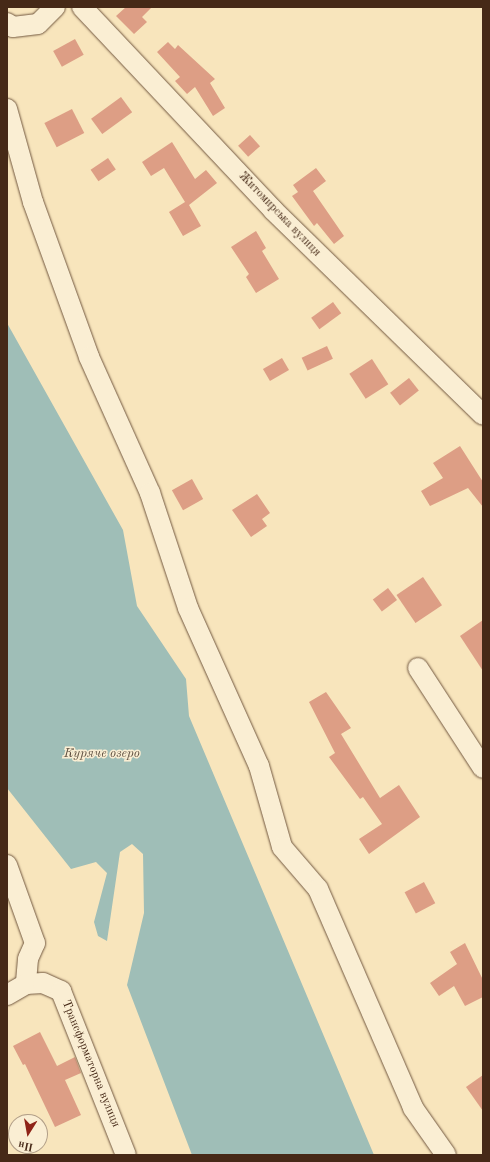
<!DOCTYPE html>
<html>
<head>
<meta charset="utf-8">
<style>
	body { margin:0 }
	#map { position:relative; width:490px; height:1162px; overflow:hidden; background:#f8e5bc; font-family:"Old Standard TT",serif }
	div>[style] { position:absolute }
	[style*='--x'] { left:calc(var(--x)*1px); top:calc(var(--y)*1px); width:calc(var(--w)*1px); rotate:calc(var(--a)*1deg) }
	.water>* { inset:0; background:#9fbeb7 }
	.building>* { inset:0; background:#dd9e85; transform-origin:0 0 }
	.roads { filter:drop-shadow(0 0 1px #725840) drop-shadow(0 0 1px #725840) }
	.minor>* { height:20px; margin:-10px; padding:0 10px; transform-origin:10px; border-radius:10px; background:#faeed3 }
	span { translate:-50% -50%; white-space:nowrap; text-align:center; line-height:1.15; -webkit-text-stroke:3px #faeed3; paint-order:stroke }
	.street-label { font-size:12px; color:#462917 }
	.water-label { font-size:13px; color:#5c4e3f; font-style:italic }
	.frame { position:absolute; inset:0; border:8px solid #462917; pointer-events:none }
	.north { position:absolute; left:8px; top:1114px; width:40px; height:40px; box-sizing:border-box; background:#faeed3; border:1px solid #b29f88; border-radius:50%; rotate:191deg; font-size:11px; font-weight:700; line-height:16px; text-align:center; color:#462917 }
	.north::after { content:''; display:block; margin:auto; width:14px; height:18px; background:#8f2418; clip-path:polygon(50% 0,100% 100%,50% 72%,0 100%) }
</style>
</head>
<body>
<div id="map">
	<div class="water">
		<div style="clip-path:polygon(7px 323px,123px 530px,137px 606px,186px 679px,189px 716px,374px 1155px,192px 1155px,127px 985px,144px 913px,143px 854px,132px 844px,120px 852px,107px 941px,98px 936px,94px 922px,107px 873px,96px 862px,71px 869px,7px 788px)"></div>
	</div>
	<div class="building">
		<div style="clip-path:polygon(126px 7px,152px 7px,142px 17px,147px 22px,134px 34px,116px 16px)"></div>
		<div style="left:75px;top:39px;width:18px;height:25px;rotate:61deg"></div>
		<div style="clip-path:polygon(168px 42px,175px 49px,178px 45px,215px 79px,210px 83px,225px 108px,213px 116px,195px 87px,187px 94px,175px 81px,180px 77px,157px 52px)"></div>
		<div style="left:121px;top:97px;width:19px;height:37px;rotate:54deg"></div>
		<div style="left:72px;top:109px;width:27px;height:31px;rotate:63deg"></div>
		<div style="left:250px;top:135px;width:15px;height:16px;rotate:48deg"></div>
		<div style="clip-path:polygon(172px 142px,195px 179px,206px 170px,217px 183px,189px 205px,201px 226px,183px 236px,169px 212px,185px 202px,164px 168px,151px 176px,142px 162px)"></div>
		<div style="left:108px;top:158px;width:14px;height:21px;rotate:56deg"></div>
		<div style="clip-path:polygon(316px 168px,326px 181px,313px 191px,344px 236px,334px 244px,317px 223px,314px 226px,292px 196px,298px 192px,293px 185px)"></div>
		<div style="clip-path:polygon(256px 231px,266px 248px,262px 251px,279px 279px,256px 293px,246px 277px,249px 274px,231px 247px)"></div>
		<div style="left:333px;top:302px;width:14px;height:27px;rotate:54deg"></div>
		<div style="left:327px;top:346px;width:14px;height:28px;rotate:65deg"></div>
		<div style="left:282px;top:358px;width:14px;height:22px;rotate:60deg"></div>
		<div style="left:372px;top:359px;width:30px;height:27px;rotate:57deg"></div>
		<div style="left:409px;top:378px;width:16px;height:24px;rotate:52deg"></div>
		<div style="clip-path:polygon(460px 446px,483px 482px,483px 507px,468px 488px,430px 506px,421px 491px,443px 478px,433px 463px)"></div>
		<div style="left:192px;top:479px;width:23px;height:23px;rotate:61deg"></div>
		<div style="clip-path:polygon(257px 494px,270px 513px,262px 519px,267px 526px,251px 537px,232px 510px)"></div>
		<div style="left:423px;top:577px;width:34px;height:32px;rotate:56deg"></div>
		<div style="left:388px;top:588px;width:15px;height:19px;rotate:53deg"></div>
		<div style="clip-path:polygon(483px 620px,483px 671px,460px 636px)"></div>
		<div style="clip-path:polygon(326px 692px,351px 728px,341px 734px,380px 798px,399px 785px,420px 817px,369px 854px,359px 839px,382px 824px,363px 797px,360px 799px,329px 757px,335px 753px,309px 702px)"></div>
		<div style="left:424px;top:882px;width:24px;height:22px;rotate:62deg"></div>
		<div style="clip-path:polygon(465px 943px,483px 980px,483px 997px,465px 1006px,454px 986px,439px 996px,430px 983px,457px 964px,450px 952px)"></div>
		<div style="clip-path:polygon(40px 1032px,57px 1066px,75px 1057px,81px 1073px,65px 1080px,81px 1115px,55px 1127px,25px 1064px,23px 1065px,13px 1046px)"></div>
		<div style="clip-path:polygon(483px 1075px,483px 1111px,466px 1087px)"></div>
	</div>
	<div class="roads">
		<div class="minor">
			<div style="--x:82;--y:7;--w:279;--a:46.7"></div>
			<div style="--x:273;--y:210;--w:293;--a:44.3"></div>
			<div style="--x:7;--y:23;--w:7;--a:34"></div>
			<div style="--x:13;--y:27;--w:25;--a:-7"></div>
			<div style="--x:38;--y:24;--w:24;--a:-45"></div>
			<div style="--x:7;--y:109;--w:97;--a:74.4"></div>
			<div style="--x:33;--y:202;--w:165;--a:70.1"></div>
			<div style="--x:89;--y:357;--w:149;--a:65.8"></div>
			<div style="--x:150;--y:493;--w:121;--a:71.7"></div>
			<div style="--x:188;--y:608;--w:173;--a:65.8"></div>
			<div style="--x:259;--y:766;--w:84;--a:74.1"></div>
			<div style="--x:282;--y:847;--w:55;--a:49.4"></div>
			<div style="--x:318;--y:889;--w:239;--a:66.5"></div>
			<div style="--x:413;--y:1108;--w:57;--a:54.9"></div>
			<div style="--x:418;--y:668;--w:119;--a:57"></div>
			<div style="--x:7;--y:865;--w:83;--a:70.3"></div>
			<div style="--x:35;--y:943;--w:17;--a:114"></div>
			<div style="--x:28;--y:959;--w:25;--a:95"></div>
			<div style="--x:7;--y:995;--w:22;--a:-30"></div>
			<div style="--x:26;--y:984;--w:17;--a:-3"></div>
			<div style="--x:43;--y:983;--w:20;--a:24"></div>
			<div style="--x:61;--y:991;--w:176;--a:68.4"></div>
		</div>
	</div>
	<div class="street-label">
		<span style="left:279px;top:215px;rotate:46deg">Житомирська вулиця</span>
		<span style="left:90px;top:1064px;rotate:68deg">Трансформаторна вулиця</span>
	</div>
	<div class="water-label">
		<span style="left:102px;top:754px">Куряче озеро</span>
	</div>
	<div class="frame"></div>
	<div class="north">Пн</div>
</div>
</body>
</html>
